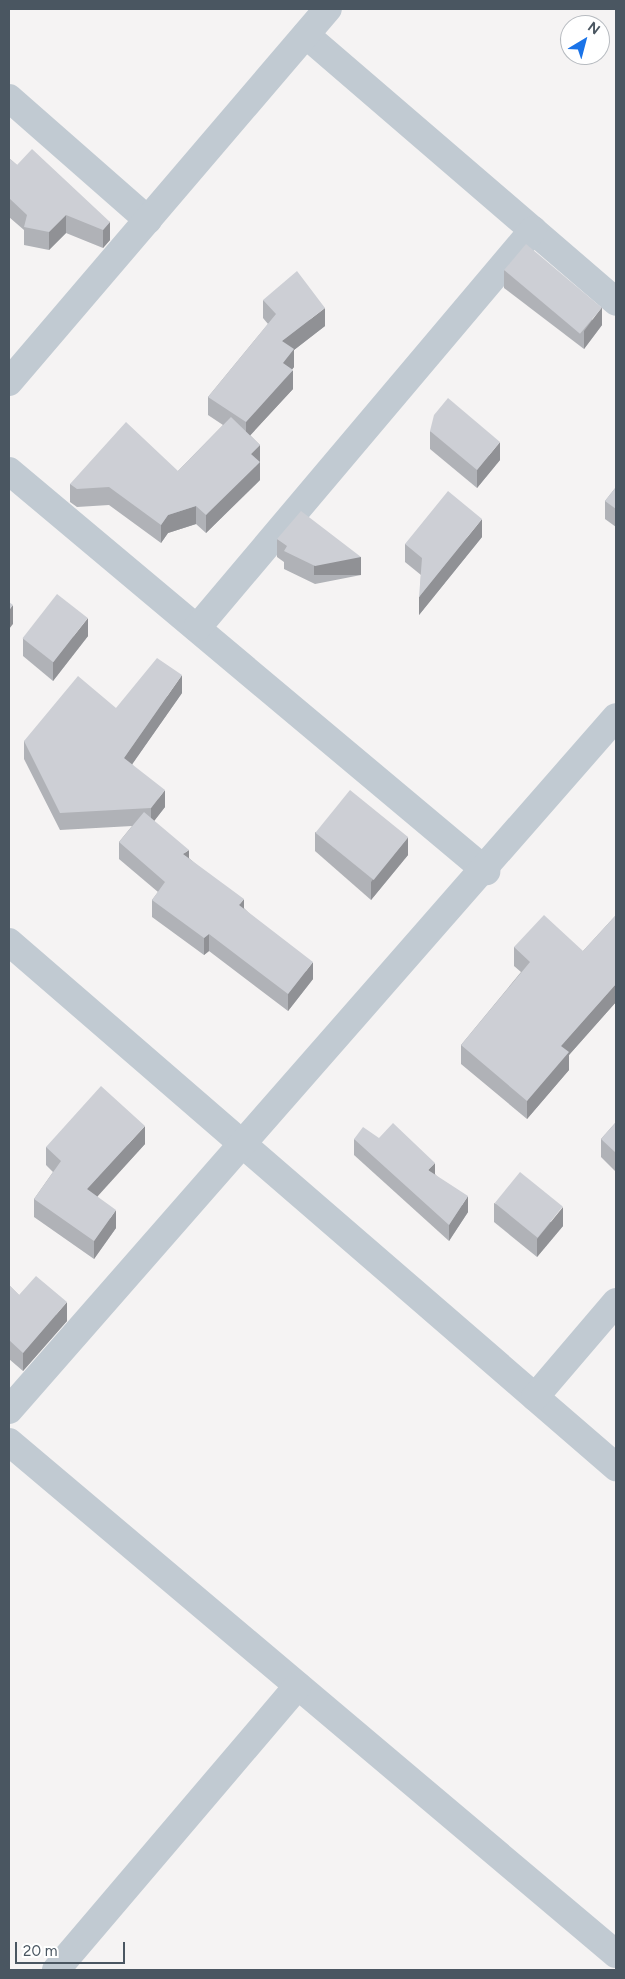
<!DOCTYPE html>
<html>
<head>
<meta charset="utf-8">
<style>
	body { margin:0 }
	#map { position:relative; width:625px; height:1979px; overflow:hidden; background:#f5f3f3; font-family:Figtree,sans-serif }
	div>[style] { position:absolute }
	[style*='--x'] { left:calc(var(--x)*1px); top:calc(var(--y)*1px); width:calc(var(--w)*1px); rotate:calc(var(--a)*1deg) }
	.minor>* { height:28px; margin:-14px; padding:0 14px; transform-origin:14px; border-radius:14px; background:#c1cad2 }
	.wall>* { inset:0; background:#b0b2b7 }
	.shaded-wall>* { inset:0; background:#909195; transform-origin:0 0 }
	.building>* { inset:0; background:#cdcfd5; transform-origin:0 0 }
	span { translate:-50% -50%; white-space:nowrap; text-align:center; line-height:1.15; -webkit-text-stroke:4px #fff; paint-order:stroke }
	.frame { position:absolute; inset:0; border:10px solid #4a5661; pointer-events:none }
	.north { position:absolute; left:560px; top:15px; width:50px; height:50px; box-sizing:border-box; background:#fff; border:1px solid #b7bbc0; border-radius:50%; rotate:37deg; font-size:14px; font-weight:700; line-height:20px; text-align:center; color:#4a5661 }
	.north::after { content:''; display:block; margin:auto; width:18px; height:22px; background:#1a73e8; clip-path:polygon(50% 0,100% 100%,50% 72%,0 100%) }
	.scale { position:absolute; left:15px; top:1942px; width:110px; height:22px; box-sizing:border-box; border:2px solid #4a5661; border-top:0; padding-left:6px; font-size:15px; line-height:18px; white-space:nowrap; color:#4a5661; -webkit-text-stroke:4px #fff; paint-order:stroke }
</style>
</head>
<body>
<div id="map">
	<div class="minor">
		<div style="--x:306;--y:35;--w:409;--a:40.7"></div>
		<div style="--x:9;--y:98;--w:185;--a:41.3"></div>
		<div style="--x:9;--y:382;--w:491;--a:-49.5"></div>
		<div style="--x:9;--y:471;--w:623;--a:39.98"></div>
		<div style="--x:197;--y:628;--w:521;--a:-49.83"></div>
		<div style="--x:9;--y:942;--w:803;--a:40.86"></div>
		<div style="--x:535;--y:1397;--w:125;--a:-49.5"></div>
		<div style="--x:9;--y:1410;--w:921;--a:-48.78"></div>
		<div style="--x:9;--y:1442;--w:794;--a:40.15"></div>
		<div style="--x:56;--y:1970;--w:373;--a:-49.6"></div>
	</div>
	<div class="wall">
		<div style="clip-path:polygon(9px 158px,17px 165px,110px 222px,110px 240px,103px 248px,66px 233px,49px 250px,24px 245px,24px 230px,9px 217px)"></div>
		<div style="clip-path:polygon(504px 270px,602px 325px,584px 349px,504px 288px)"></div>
		<div style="clip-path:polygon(263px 300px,325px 326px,294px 350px,294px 367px,292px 369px,293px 389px,250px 435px,260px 445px,260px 480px,206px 533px,196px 524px,168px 533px,161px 543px,109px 505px,77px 507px,70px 502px,70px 484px,178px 471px,223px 425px,208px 415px,208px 397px,268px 324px,263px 318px)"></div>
		<div style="clip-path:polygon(430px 431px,500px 460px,477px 488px,430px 449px)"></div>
		<div style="clip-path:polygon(616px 487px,616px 527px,605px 519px,605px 501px)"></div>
		<div style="clip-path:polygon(482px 537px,419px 615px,421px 575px,405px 562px,405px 544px)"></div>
		<div style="clip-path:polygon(277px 539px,361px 575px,315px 584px,284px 569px,284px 562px,277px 557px)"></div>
		<div style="clip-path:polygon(88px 636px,53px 681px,23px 656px,23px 638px)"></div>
		<div style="clip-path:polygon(182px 693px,132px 764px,165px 807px,154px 821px,189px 858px,244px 908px,313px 979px,288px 1011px,209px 951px,204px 955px,152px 917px,152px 900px,158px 892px,119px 859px,119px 842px,132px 826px,60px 830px,24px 759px,24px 741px,116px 708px)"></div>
		<div style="clip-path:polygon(315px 832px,408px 855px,371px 900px,315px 851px)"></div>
		<div style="clip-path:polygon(616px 915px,616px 1002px,569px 1055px,569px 1070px,527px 1119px,461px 1064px,461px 1045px,521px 972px,514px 966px,514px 947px,583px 951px)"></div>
		<div style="clip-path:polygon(616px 1122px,616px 1172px,601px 1157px,601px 1139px)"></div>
		<div style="clip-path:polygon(354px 1139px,435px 1174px,468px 1212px,449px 1241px,354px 1155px)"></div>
		<div style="clip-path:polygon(145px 1144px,97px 1196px,116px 1228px,94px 1259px,34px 1217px,34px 1199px,53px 1172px,46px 1165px,46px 1147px)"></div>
		<div style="clip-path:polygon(494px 1203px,563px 1226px,537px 1257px,494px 1222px)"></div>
		<div style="clip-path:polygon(9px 1285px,19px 1295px,67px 1321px,23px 1371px,9px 1359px)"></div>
	</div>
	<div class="shaded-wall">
		<div style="clip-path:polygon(66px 215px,66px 233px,49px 250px,49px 232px)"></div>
		<div style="clip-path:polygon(110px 222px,110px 240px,103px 248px,103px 230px)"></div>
		<div style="clip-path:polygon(602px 307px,602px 325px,584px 349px,584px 331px)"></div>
		<div style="clip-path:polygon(325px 308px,325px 326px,294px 350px,294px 367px,285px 379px,293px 370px,293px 389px,246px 440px,246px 422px,282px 341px)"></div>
		<div style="clip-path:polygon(500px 442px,500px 460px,477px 488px,477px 470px)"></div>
		<div style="clip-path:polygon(260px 445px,260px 480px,206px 533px,206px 515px,251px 454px)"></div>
		<div style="clip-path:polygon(196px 506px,196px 524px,168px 533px,161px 543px,161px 525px,168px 515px)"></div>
		<div style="clip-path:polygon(482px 519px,482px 537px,419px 615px,419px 597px)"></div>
		<div style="left:361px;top:557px;width:18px;height:47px;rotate:90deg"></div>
		<div style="clip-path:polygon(13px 605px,13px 624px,9px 629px,9px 610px)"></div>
		<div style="clip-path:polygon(88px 618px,88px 636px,53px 681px,53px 662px)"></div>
		<div style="clip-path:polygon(182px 675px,182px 693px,124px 776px,124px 758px)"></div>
		<div style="clip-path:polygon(165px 790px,165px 807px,151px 825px,151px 808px)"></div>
		<div style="clip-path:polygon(408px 837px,408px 855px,371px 900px,371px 882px)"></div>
		<div style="clip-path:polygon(189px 850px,189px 867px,183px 854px)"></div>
		<div style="clip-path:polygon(244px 899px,244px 916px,239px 905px)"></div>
		<div style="clip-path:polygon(209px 934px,209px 951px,204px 955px,204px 938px)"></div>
		<div style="clip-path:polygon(313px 962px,313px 979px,288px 1011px,288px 994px)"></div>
		<div style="clip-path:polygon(616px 984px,616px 1002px,569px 1055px,569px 1070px,527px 1119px,527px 1101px,561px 1046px)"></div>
		<div style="clip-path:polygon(145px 1126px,145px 1144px,87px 1208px,87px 1189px)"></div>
		<div style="clip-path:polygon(435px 1163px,435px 1179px,428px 1170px)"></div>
		<div style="clip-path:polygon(468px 1196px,468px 1212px,449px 1241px,449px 1225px)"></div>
		<div style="clip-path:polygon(563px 1207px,563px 1226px,537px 1257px,537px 1239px)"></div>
		<div style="clip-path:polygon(116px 1210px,116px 1228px,94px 1259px,94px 1241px)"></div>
		<div style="clip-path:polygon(67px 1302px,67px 1321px,23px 1371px,23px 1353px)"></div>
	</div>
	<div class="building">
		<div style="clip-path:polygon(32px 149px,110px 222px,103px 230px,66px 215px,49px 232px,24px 227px,27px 215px,9px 198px,9px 158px,17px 165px)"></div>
		<div style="left:526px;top:244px;width:99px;height:34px;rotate:40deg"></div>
		<div style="clip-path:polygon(297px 271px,325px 308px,282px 341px,294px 349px,283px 363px,293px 370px,246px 422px,208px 397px,276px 314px,263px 300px)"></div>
		<div style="clip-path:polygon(448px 398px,500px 442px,477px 470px,430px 431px,434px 415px)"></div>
		<div style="clip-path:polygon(231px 417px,260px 445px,251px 454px,260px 462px,206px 515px,196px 506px,168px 515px,161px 525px,109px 487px,77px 489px,70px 484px,126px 422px,178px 471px)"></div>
		<div style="clip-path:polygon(616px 487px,616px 509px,605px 501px)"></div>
		<div style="clip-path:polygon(448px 491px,482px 519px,419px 597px,422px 558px,405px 544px)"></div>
		<div style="clip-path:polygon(301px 511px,361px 557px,315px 566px,284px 551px,287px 546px,277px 539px)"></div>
		<div style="left:57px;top:594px;width:39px;height:56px;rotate:38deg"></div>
		<div style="clip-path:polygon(9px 602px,13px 605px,9px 610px)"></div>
		<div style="clip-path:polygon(157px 658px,182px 675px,124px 758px,165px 790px,151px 808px,60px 813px,24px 741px,78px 676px,116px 708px)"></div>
		<div style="left:350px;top:790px;width:75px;height:55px;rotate:39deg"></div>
		<div style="clip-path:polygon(144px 812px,189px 850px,183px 854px,244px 899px,239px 905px,313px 962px,288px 994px,209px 934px,204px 938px,152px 900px,165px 882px,119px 842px)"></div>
		<div style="clip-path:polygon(544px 915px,583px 951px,616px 915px,616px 984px,561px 1046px,569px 1052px,527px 1101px,461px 1045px,530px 962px,514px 947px)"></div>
		<div style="clip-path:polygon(101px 1086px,145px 1126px,87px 1189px,116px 1210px,94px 1241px,34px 1199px,61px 1161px,46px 1147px)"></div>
		<div style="clip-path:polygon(616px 1122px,616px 1153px,601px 1139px)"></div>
		<div style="clip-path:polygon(393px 1123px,435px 1163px,428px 1170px,468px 1196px,449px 1225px,354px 1139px,363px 1127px,379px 1138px)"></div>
		<div style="left:520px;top:1172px;width:55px;height:40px;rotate:39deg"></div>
		<div style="clip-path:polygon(36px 1276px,67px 1302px,23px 1353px,9px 1340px,9px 1285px,19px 1295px)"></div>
	</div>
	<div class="frame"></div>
	<div class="north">N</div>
	<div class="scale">20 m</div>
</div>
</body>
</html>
